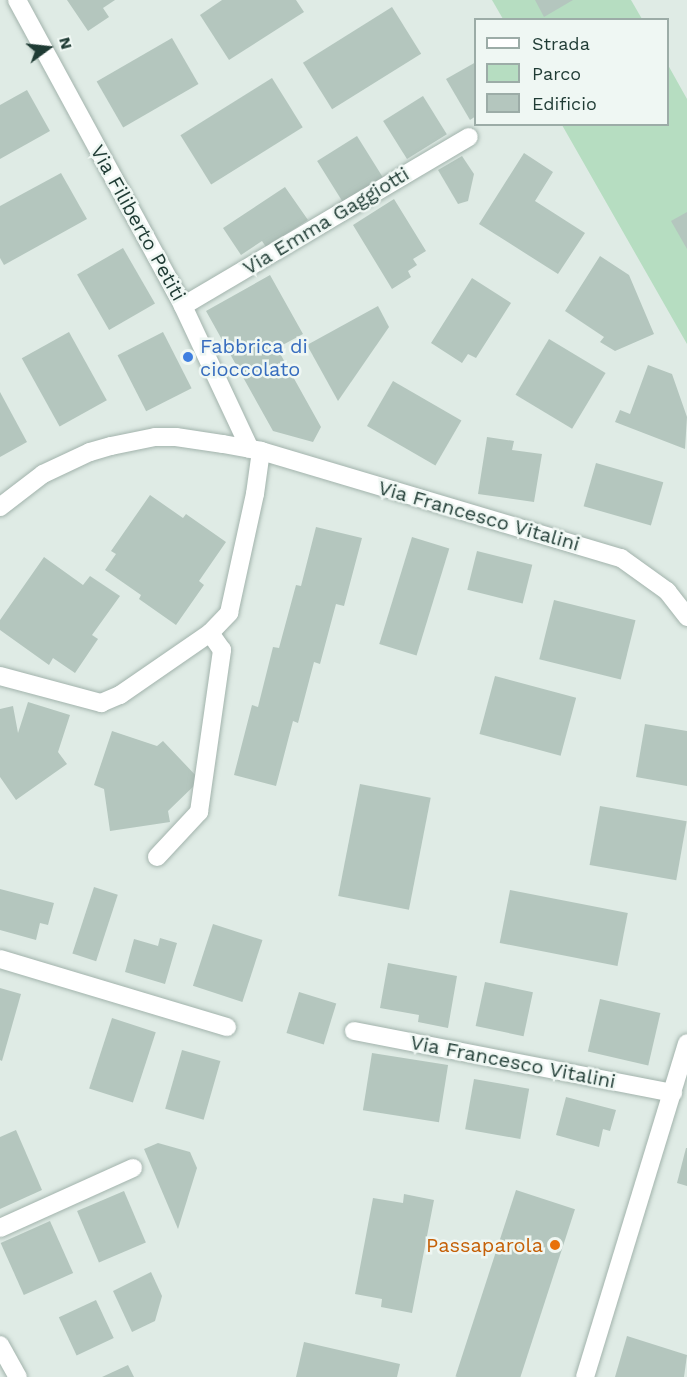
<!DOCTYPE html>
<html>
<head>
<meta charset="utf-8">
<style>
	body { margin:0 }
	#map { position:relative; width:687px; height:1377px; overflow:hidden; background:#dfebe5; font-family:"Work Sans",sans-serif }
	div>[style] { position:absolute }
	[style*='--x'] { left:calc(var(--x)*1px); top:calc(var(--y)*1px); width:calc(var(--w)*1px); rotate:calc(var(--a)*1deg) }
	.green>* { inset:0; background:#b6ddc1 }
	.building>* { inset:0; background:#b4c6be; transform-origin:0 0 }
	.roads { filter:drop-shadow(0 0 2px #a2b3ac) drop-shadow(0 0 2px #a2b3ac) }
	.minor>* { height:18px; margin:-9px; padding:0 9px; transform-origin:9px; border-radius:9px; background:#fff }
	.tertiary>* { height:18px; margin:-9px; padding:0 9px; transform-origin:9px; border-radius:9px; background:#fff }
	.dots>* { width:16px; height:16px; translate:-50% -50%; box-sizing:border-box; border:3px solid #eff7f3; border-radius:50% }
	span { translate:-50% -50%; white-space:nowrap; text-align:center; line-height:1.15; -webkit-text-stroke:5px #eff7f3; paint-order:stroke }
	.street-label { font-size:20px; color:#1f3b34 }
	.shop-label { font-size:20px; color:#366cbe }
	.left { translate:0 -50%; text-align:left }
	.food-label { font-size:20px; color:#c56008 }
	.right { translate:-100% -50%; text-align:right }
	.legend { position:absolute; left:474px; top:18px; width:195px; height:108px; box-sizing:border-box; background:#eff7f3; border:2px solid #9caca7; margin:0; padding:8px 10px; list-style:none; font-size:18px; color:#1f3b34 }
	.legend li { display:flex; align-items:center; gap:12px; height:30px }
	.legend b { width:30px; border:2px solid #9caca7 }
	.north { position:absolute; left:18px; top:18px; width:60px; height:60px; -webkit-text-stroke:4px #eff7f3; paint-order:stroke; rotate:75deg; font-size:16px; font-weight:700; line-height:24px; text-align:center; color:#1f3b34 }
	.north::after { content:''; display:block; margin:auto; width:21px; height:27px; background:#1f3b34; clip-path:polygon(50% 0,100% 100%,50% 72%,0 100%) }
</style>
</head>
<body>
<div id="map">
	<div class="green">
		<div style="clip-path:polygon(492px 0,631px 0,642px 19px,503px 19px)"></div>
		<div style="clip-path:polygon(668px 65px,687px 99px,687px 344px,562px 125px,668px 124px)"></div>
	</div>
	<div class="building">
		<div style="clip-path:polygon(67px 0,115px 0,103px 8px,109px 17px,88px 31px)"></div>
		<div style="clip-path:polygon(222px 0,296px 0,304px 12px,229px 60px,200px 15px)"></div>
		<div style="clip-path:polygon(535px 0,573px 0,544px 17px)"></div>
		<div style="left:392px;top:7px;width:55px;height:105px;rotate:58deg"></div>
		<div style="left:172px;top:38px;width:53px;height:87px;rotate:60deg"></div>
		<div style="clip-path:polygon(476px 62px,476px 116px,470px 120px,446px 79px)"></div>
		<div style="left:272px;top:78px;width:58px;height:108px;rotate:58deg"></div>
		<div style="clip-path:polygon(27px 90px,50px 131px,0 159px,0 105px)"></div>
		<div style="left:423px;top:96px;width:45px;height:47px;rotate:58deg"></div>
		<div style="left:357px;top:136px;width:49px;height:47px;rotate:58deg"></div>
		<div style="clip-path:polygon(524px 153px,553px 172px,535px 201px,585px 233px,558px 274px,479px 224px)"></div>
		<div style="clip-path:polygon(462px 156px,474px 174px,468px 201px,458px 204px,438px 170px)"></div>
		<div style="clip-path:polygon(61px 173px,87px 219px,4px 265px,0 258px,0 206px)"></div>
		<div style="clip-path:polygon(285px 187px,308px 220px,266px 247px,262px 241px,241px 255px,223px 228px)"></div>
		<div style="clip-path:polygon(394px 199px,426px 251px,413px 259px,417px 265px,408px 271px,411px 277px,392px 289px,353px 225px)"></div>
		<div style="clip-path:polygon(687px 212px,687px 249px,671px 221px)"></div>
		<div style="left:123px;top:248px;width:64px;height:53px;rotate:60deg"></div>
		<div style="clip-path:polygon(600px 256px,629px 275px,654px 334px,615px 351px,600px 342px,604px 337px,565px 311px)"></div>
		<div style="clip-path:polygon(270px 275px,303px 334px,277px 348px,321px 427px,313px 442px,273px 431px,206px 311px)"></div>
		<div style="clip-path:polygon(472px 278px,511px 303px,476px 358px,468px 354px,462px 363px,431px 343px)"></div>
		<div style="clip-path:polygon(378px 306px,389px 327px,338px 401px,307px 345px)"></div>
		<div style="left:69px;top:332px;width:78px;height:54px;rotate:61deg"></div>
		<div style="left:163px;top:332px;width:63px;height:51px;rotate:63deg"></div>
		<div style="left:549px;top:339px;width:66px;height:65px;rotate:31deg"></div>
		<div style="clip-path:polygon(648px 365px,672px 374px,687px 417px,685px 449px,615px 422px,620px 410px,630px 414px)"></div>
		<div style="left:393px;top:381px;width:79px;height:52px;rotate:30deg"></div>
		<div style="clip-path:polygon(0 392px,27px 442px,0 457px)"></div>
		<div style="clip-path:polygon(487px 437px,514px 441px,512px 450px,542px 454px,534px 502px,478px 494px)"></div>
		<div style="left:596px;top:463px;width:70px;height:45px;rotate:16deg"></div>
		<div style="clip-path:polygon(150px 495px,183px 518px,186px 514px,226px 542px,199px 581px,204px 585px,176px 625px,139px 599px,141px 595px,105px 570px,116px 554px,111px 551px)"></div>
		<div style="clip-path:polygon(316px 527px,362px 538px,344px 606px,336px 604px,320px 664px,314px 662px,298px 723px,293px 721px,276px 786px,234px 775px,252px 705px,258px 707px,273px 647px,279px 648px,296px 585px,301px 586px)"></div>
		<div style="left:412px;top:537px;width:39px;height:112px;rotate:17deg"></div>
		<div style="left:477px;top:551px;width:57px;height:40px;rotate:14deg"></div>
		<div style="clip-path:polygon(44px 557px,83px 585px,90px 576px,120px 596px,92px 635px,98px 639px,75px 673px,53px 658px,49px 665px,0 630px,0 620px)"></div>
		<div style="left:554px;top:600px;width:84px;height:61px;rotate:14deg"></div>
		<div style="left:495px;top:676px;width:84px;height:60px;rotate:15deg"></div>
		<div style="clip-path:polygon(28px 702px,70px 715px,58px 752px,67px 764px,16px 800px,0 777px,0 709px,13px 706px,18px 733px)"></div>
		<div style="clip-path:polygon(645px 724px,687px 731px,687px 786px,636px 777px)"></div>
		<div style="clip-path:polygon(112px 731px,157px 746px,163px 741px,200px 780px,168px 811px,170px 822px,110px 831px,104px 789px,94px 785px)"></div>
		<div style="left:360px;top:784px;width:72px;height:114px;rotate:11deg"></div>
		<div style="left:600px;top:806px;width:88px;height:60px;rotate:10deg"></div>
		<div style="left:94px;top:887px;width:25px;height:70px;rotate:18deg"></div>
		<div style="clip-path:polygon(0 889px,54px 903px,48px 925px,40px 923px,36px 940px,0 930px)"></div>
		<div style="left:510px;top:890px;width:120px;height:54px;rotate:11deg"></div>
		<div style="left:213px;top:924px;width:52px;height:65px;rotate:18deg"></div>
		<div style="clip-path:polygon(160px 938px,177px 943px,165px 984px,125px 972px,134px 939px,158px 946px)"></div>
		<div style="clip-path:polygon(388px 963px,457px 976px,448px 1028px,418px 1022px,419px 1015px,380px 1008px)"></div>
		<div style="left:485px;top:982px;width:49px;height:45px;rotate:12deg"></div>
		<div style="clip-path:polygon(0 988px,21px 994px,2px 1061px,0 1060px)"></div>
		<div style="left:299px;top:992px;width:39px;height:43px;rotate:17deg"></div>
		<div style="left:600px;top:999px;width:62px;height:54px;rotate:13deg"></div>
		<div style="left:112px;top:1018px;width:46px;height:74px;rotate:18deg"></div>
		<div style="left:182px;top:1050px;width:40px;height:61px;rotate:16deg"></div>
		<div style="left:372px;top:1053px;width:77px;height:58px;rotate:9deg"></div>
		<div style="left:474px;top:1079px;width:56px;height:51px;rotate:10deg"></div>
		<div style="clip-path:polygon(566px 1097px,616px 1110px,610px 1131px,603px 1129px,599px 1147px,556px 1135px)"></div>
		<div style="clip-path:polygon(16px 1130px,42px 1190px,0 1209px,0 1137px)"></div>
		<div style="clip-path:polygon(158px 1143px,190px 1152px,197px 1168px,178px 1229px,144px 1149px)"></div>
		<div style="clip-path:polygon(686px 1148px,687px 1148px,687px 1186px,677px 1183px)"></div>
		<div style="left:516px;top:1190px;width:62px;height:196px;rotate:18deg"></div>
		<div style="left:124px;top:1191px;width:56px;height:51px;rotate:67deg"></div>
		<div style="clip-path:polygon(404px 1194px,434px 1200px,412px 1313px,381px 1307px,382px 1299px,355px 1294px,373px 1198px,403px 1203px)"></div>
		<div style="left:50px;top:1221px;width:57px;height:54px;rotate:66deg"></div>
		<div style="clip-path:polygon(151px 1272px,162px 1296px,155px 1321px,132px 1332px,113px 1291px)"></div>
		<div style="left:96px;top:1300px;width:42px;height:41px;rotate:65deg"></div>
		<div style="clip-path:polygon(627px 1336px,687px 1355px,684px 1377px,615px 1377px)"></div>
		<div style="clip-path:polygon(304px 1342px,400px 1364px,397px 1377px,296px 1377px)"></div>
		<div style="clip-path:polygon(128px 1365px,134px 1377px,102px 1377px)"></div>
	</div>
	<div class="roads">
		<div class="minor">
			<div style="--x:17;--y:0;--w:348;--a:61.5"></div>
			<div style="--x:183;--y:306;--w:158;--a:64.9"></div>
			<div style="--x:183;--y:306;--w:332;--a:-30.6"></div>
			<div style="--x:0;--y:507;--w:54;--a:-37.5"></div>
			<div style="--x:43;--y:474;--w:52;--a:-25.1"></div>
			<div style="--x:90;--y:452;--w:22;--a:-16"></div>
			<div style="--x:111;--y:446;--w:45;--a:-11.6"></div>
			<div style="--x:155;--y:437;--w:21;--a:0"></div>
			<div style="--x:176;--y:437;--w:48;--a:8.5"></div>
			<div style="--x:223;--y:444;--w:39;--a:10"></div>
			<div style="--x:261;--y:451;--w:376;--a:16.6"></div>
			<div style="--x:621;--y:558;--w:57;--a:35.7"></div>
			<div style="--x:667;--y:591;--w:33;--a:52"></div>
			<div style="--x:0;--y:676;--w:105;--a:15"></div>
			<div style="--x:101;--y:703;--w:21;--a:-23"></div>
			<div style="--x:120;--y:695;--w:109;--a:-34.6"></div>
			<div style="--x:210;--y:633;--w:28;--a:-46"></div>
			<div style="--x:229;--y:613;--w:122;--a:-77.7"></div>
			<div style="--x:255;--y:494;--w:43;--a:-82.1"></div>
			<div style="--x:157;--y:857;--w:62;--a:-47"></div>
			<div style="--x:199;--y:812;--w:164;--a:-81.9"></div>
			<div style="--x:222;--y:650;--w:21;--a:-125"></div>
			<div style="--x:0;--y:959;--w:237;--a:16.7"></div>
			<div style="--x:354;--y:1031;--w:325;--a:11"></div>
			<div style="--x:0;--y:1228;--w:146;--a:-24.3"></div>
			<div style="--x:585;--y:1377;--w:349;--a:-73"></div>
		</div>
		<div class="tertiary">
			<div style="--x:0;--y:1345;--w:37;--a:61"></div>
		</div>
	</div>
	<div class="dots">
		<div style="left:188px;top:357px;background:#3f7fe0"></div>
		<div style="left:555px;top:1245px;background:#e8710a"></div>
	</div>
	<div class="street-label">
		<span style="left:326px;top:221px;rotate:-31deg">Via Emma Gaggiotti</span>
		<span style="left:138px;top:223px;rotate:61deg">Via Filiberto Petiti</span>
		<span style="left:479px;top:516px;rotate:16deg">Via Francesco Vitalini</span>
		<span style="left:513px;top:1062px;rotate:11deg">Via Francesco Vitalini</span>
	</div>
	<div class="shop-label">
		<span class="left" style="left:200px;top:358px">Fabbrica di<br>cioccolato</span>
	</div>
	<div class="food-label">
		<span class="right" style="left:543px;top:1245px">Passaparola</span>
	</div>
	<ul class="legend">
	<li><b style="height:8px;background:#fff"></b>Strada</li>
	<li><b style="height:16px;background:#b6ddc1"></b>Parco</li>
	<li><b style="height:16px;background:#b4c6be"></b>Edificio</li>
	</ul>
	<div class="north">N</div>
</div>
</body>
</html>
